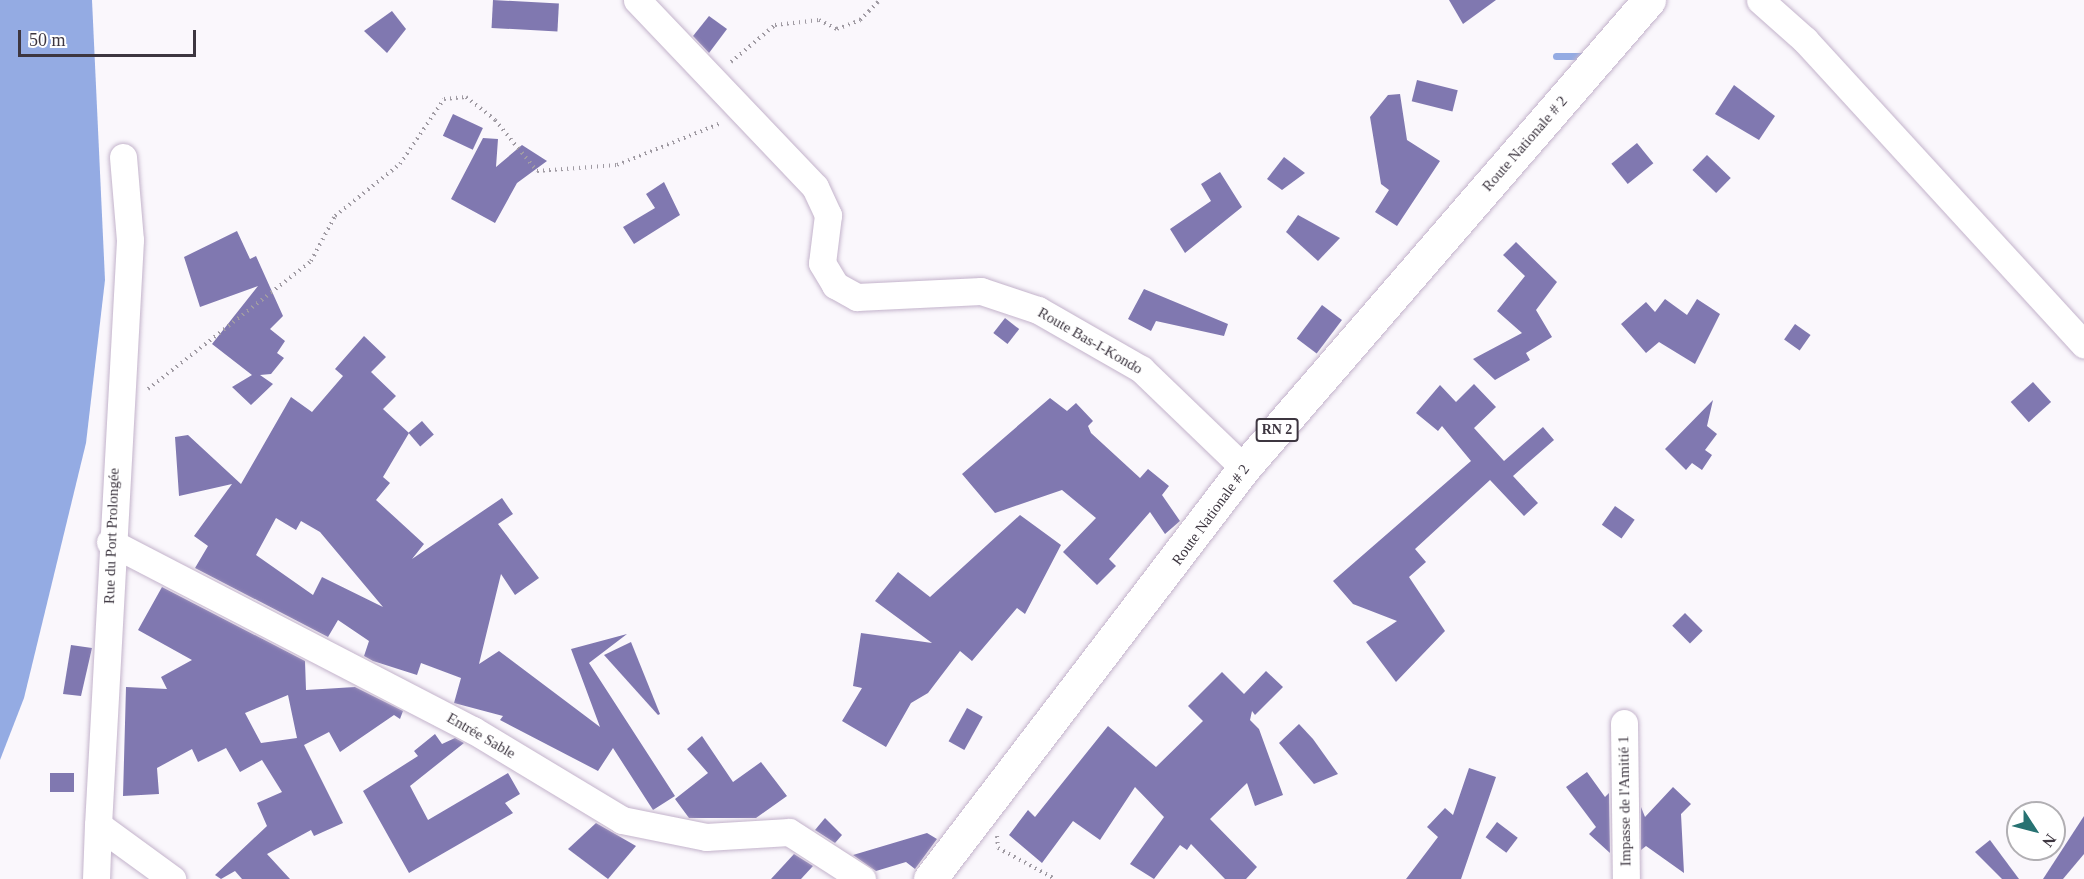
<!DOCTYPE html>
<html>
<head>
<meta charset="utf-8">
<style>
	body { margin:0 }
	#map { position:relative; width:2084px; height:879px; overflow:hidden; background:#faf7fc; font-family:"Times New Roman",serif }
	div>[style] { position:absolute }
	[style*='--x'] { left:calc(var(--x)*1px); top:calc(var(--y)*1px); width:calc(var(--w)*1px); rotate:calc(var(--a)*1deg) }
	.water>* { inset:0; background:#94abe3 }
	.stream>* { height:7px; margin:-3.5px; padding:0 3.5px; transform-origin:3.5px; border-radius:3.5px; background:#94abe3 }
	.building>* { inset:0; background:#8078b0; transform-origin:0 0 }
	.path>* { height:4px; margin-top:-2px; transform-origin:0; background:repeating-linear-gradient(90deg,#a09ba3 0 1.5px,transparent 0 6px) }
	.roads { filter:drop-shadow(0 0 2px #c3b3cb) drop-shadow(0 0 2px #c3b3cb) }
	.minor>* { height:27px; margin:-13.5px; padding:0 13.5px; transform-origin:13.5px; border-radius:13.5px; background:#fff }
	.major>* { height:33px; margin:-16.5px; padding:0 16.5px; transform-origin:16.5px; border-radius:16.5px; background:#fff }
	span { translate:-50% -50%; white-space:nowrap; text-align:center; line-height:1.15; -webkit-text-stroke:6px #fff; paint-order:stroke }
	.shield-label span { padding:2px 4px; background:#fff; border:2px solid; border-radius:4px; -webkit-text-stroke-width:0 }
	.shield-label { font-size:14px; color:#3d3640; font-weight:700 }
	.street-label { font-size:15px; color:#3d3640 }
	.north { position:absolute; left:2006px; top:801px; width:60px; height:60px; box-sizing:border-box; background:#fff; border:2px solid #b1afb3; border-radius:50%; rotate:126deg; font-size:16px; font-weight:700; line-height:24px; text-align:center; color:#3d3640 }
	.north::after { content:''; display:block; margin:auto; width:21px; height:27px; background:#277272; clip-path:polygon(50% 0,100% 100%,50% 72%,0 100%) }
	.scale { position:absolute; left:18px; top:30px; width:178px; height:27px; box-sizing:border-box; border:3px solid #3d3640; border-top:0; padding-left:8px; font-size:18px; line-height:21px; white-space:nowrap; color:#3d3640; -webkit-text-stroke:4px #fff; paint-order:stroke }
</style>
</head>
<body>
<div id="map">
	<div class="water">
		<div style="clip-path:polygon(0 0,92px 0,105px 280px,86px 443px,24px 698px,0 760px)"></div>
	</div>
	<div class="stream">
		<div style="--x:1556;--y:56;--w:26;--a:0"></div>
	</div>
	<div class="building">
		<div style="left:493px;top:0;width:66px;height:28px;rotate:3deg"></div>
		<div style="clip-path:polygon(1449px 0,1496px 0,1463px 24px)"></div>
		<div style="clip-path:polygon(392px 11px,406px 29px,387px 53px,364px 31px)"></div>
		<div style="clip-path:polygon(709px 16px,727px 29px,709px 53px,693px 36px)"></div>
		<div style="left:1417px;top:80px;width:42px;height:22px;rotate:14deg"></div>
		<div style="clip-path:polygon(1734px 85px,1775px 116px,1759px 140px,1715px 114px)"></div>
		<div style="clip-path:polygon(1400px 94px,1407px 140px,1440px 161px,1397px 226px,1375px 212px,1389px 190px,1381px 184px,1370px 117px,1388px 95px)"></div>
		<div style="left:453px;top:114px;width:33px;height:24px;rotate:25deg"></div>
		<div style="clip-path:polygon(483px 138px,498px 139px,496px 167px,522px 145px,547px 161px,517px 183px,495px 223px,451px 199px)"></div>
		<div style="left:1637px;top:143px;width:26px;height:33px;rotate:51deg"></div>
		<div style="left:1707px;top:155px;width:33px;height:21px;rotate:44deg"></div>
		<div style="clip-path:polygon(1284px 157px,1305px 173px,1282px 190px,1267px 179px)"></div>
		<div style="clip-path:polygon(1220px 172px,1242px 207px,1185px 253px,1170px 229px,1211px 201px,1201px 184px)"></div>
		<div style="clip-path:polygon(664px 182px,680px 215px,634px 244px,623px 227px,655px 208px,646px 194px)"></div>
		<div style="clip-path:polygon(1298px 215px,1340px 238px,1318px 261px,1286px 232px)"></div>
		<div style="clip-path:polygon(237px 231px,250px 259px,256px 256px,283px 316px,270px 329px,285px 341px,277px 353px,284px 358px,271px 374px,260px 375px,273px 384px,251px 405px,232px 387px,252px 375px,212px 344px,258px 286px,200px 307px,184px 257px)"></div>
		<div style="clip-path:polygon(1516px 242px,1557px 282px,1536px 310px,1552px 337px,1526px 353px,1530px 360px,1495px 380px,1473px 359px,1522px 333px,1497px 311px,1525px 276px,1503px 255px)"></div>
		<div style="clip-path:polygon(1144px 289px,1228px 324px,1224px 336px,1156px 321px,1151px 331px,1128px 319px)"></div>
		<div style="clip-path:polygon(1665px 299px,1687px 315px,1697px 299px,1720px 314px,1695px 364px,1659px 342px,1646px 353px,1621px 324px,1646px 302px,1655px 312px)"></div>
		<div style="left:1322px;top:305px;width:25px;height:42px;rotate:37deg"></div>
		<div style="left:1005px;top:318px;width:18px;height:19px;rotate:38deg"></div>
		<div style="left:1795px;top:324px;width:19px;height:19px;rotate:35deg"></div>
		<div style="clip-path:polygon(evenodd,364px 336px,386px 357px,371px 372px,396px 396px,383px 409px,409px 433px,383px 477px,390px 483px,376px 500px,424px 544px,412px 559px,502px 498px,513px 514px,498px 524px,539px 578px,515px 595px,501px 574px,479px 664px,499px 651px,600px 727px,571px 649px,627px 634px,589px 663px,675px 796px,653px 810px,613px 748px,598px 771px,500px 720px,503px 716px,454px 703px,461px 678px,421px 663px,417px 675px,373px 661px,364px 656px,369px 641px,338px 620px,328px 637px,195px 568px,208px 546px,194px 536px,232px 484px,179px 496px,175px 437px,188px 435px,241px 484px,291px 397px,312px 412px,343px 376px,335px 369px,364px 336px,276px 518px,296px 530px,301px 521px,320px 532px,383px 607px,322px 577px,313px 595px,256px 555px,276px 518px)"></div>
		<div style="left:2033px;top:382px;width:27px;height:30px;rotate:48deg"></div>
		<div style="clip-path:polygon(1474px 384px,1496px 407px,1474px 428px,1504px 461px,1543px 427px,1554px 440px,1513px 476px,1538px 503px,1524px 516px,1490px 480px,1415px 549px,1426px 562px,1409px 577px,1445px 631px,1396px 682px,1366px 642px,1397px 621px,1353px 604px,1333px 581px,1471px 461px,1442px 426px,1438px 431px,1416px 413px,1440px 385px,1456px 402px)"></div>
		<div style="clip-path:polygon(1050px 398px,1067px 411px,1076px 403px,1093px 421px,1088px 426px,1091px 433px,1140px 478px,1148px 469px,1169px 486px,1162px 495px,1180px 521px,1165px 534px,1150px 512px,1109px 559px,1116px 566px,1097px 585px,1063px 552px,1096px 518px,1062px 490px,995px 513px,962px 474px)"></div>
		<div style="clip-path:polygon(1713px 400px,1707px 426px,1717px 434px,1705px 450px,1712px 455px,1702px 470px,1692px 463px,1686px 470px,1665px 449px)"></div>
		<div style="left:422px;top:421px;width:18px;height:18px;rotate:49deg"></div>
		<div style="left:1615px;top:506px;width:24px;height:23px;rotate:35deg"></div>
		<div style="clip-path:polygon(1020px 515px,1061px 545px,1025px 614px,1017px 608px,972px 661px,960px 651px,928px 693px,911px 703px,886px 747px,842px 721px,862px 688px,853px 686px,861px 633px,932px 643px,875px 601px,898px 572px,930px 597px)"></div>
		<div style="clip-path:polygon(evenodd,162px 587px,305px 661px,306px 690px,355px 687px,403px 711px,400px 719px,394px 715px,340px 752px,329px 732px,304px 745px,343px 823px,314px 836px,311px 830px,267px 854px,290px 879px,242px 879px,235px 871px,221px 879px,215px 875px,267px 826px,257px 803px,282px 792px,262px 760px,240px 772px,226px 748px,198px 762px,192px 749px,157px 768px,159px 794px,123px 796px,126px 687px,167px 689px,161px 677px,192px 660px,138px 630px,162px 587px,288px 695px,297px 738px,261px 743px,245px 713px,288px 695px)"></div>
		<div style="left:1685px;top:613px;width:25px;height:18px;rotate:45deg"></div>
		<div style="clip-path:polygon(631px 642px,660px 714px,658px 715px,604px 655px)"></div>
		<div style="clip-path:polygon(71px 645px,92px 648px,81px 696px,63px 694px)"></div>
		<div style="clip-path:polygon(1266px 671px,1283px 687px,1255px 715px,1252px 711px,1250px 720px,1259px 729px,1283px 795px,1255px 806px,1247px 783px,1210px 819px,1257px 867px,1246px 879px,1225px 879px,1191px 844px,1187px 850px,1180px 845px,1154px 879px,1130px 864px,1164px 817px,1135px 787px,1100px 840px,1073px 821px,1042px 863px,1009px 835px,1028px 810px,1035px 817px,1108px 726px,1156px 767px,1203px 721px,1188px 706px,1222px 672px,1244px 694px)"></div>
		<div style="left:967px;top:708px;width:18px;height:38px;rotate:29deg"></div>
		<div style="clip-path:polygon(1299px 724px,1313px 739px,1338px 774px,1314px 784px,1279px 743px)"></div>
		<div style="clip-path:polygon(435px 734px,442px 744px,455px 738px,464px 743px,410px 786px,428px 820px,508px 773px,520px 794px,505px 803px,513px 813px,409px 873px,363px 791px,418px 756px,414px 751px)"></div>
		<div style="clip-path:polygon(702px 736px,733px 782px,761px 762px,787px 796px,756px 818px,689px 818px,675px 799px,708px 773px,687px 749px)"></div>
		<div style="clip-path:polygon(1469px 768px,1496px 777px,1461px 879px,1406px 879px,1438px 837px,1427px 827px,1445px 808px,1453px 815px)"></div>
		<div style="clip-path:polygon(1587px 772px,1605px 797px,1609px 793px,1610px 853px,1589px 834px,1596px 827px,1566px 787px)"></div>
		<div style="left:50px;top:773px;width:24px;height:19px"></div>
		<div style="clip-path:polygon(1673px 787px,1691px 804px,1681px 814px,1684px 873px,1646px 846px,1641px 850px,1641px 807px,1645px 817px)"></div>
		<div style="clip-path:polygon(2084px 816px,2084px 854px,2063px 879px,2043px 879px)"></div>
		<div style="clip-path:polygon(825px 818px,842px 835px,835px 843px,815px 830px)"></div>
		<div style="left:1497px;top:822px;width:26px;height:19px;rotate:37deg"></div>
		<div style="clip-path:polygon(596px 823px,636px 846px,608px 879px,568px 849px)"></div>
		<div style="clip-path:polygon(927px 833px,937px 839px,915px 869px,906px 862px,876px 871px,853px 855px)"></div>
		<div style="clip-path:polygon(1990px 840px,2019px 879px,2002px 879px,1975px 852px)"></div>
		<div style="clip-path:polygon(794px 854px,813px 866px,801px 879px,771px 879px)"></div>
	</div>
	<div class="path">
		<div style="--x:731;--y:62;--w:57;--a:-40.1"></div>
		<div style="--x:775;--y:25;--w:44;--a:-6.5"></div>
		<div style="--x:819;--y:20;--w:20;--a:27"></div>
		<div style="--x:837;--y:29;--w:25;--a:-21"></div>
		<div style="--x:860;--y:20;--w:28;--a:-45"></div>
		<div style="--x:148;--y:389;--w:207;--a:-38.1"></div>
		<div style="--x:311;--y:261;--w:51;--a:-61.9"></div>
		<div style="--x:335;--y:216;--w:83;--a:-38.7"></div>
		<div style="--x:400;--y:164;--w:78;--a:-55.9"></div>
		<div style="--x:444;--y:99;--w:22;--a:-5"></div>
		<div style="--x:466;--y:97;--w:37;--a:38"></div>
		<div style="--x:495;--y:120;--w:66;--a:50.5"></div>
		<div style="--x:537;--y:171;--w:80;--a:-4.3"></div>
		<div style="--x:617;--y:165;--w:112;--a:-22"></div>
		<div style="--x:997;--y:836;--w:12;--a:85"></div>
		<div style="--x:998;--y:848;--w:65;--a:28.5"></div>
	</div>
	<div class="roads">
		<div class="minor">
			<div style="--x:637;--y:0;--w:258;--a:46.4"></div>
			<div style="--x:815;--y:187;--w:31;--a:65"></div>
			<div style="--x:828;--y:215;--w:48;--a:97.1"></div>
			<div style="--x:822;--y:263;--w:26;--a:59"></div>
			<div style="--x:835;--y:285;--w:25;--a:29"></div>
			<div style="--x:857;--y:297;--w:124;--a:-2.8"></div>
			<div style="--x:981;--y:291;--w:60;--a:18.4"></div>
			<div style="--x:1038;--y:310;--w:119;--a:29.8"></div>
			<div style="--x:1141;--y:369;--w:143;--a:43.9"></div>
			<div style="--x:1760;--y:0;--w:60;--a:41.6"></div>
			<div style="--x:1805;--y:40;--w:413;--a:47.5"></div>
			<div style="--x:123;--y:157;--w:83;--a:85.2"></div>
			<div style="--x:130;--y:240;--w:586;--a:93.13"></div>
			<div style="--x:98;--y:825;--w:92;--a:36.1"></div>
			<div style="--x:110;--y:542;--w:409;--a:27.4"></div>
			<div style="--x:473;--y:730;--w:174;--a:31.1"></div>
			<div style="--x:622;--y:820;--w:86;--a:11.4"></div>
			<div style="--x:706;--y:837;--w:83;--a:-3.4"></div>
			<div style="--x:789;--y:832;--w:87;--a:32.8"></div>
			<div style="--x:1624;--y:723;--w:156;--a:89.3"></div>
			<div style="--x:96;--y:879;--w:54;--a:-87.9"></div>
		</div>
		<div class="major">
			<div style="--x:930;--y:879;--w:517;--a:-52.62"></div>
			<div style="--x:1244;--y:468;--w:619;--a:-49.13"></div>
		</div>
	</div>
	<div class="shield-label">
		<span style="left:1277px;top:430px">RN 2</span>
	</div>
	<div class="street-label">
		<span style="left:1525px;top:144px;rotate:-49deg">Route Nationale # 2</span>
		<span style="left:1090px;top:341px;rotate:30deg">Route Bas-I-Kondo</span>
		<span style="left:1211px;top:515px;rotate:-54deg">Route Nationale # 2</span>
		<span style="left:112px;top:536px;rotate:-88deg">Rue du Port Prolongée</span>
		<span style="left:481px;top:736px;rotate:30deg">Entrée Sable</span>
		<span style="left:1625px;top:801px;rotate:-91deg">Impasse de l'Amitié 1</span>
	</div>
	<div class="north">N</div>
	<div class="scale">50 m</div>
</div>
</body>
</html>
